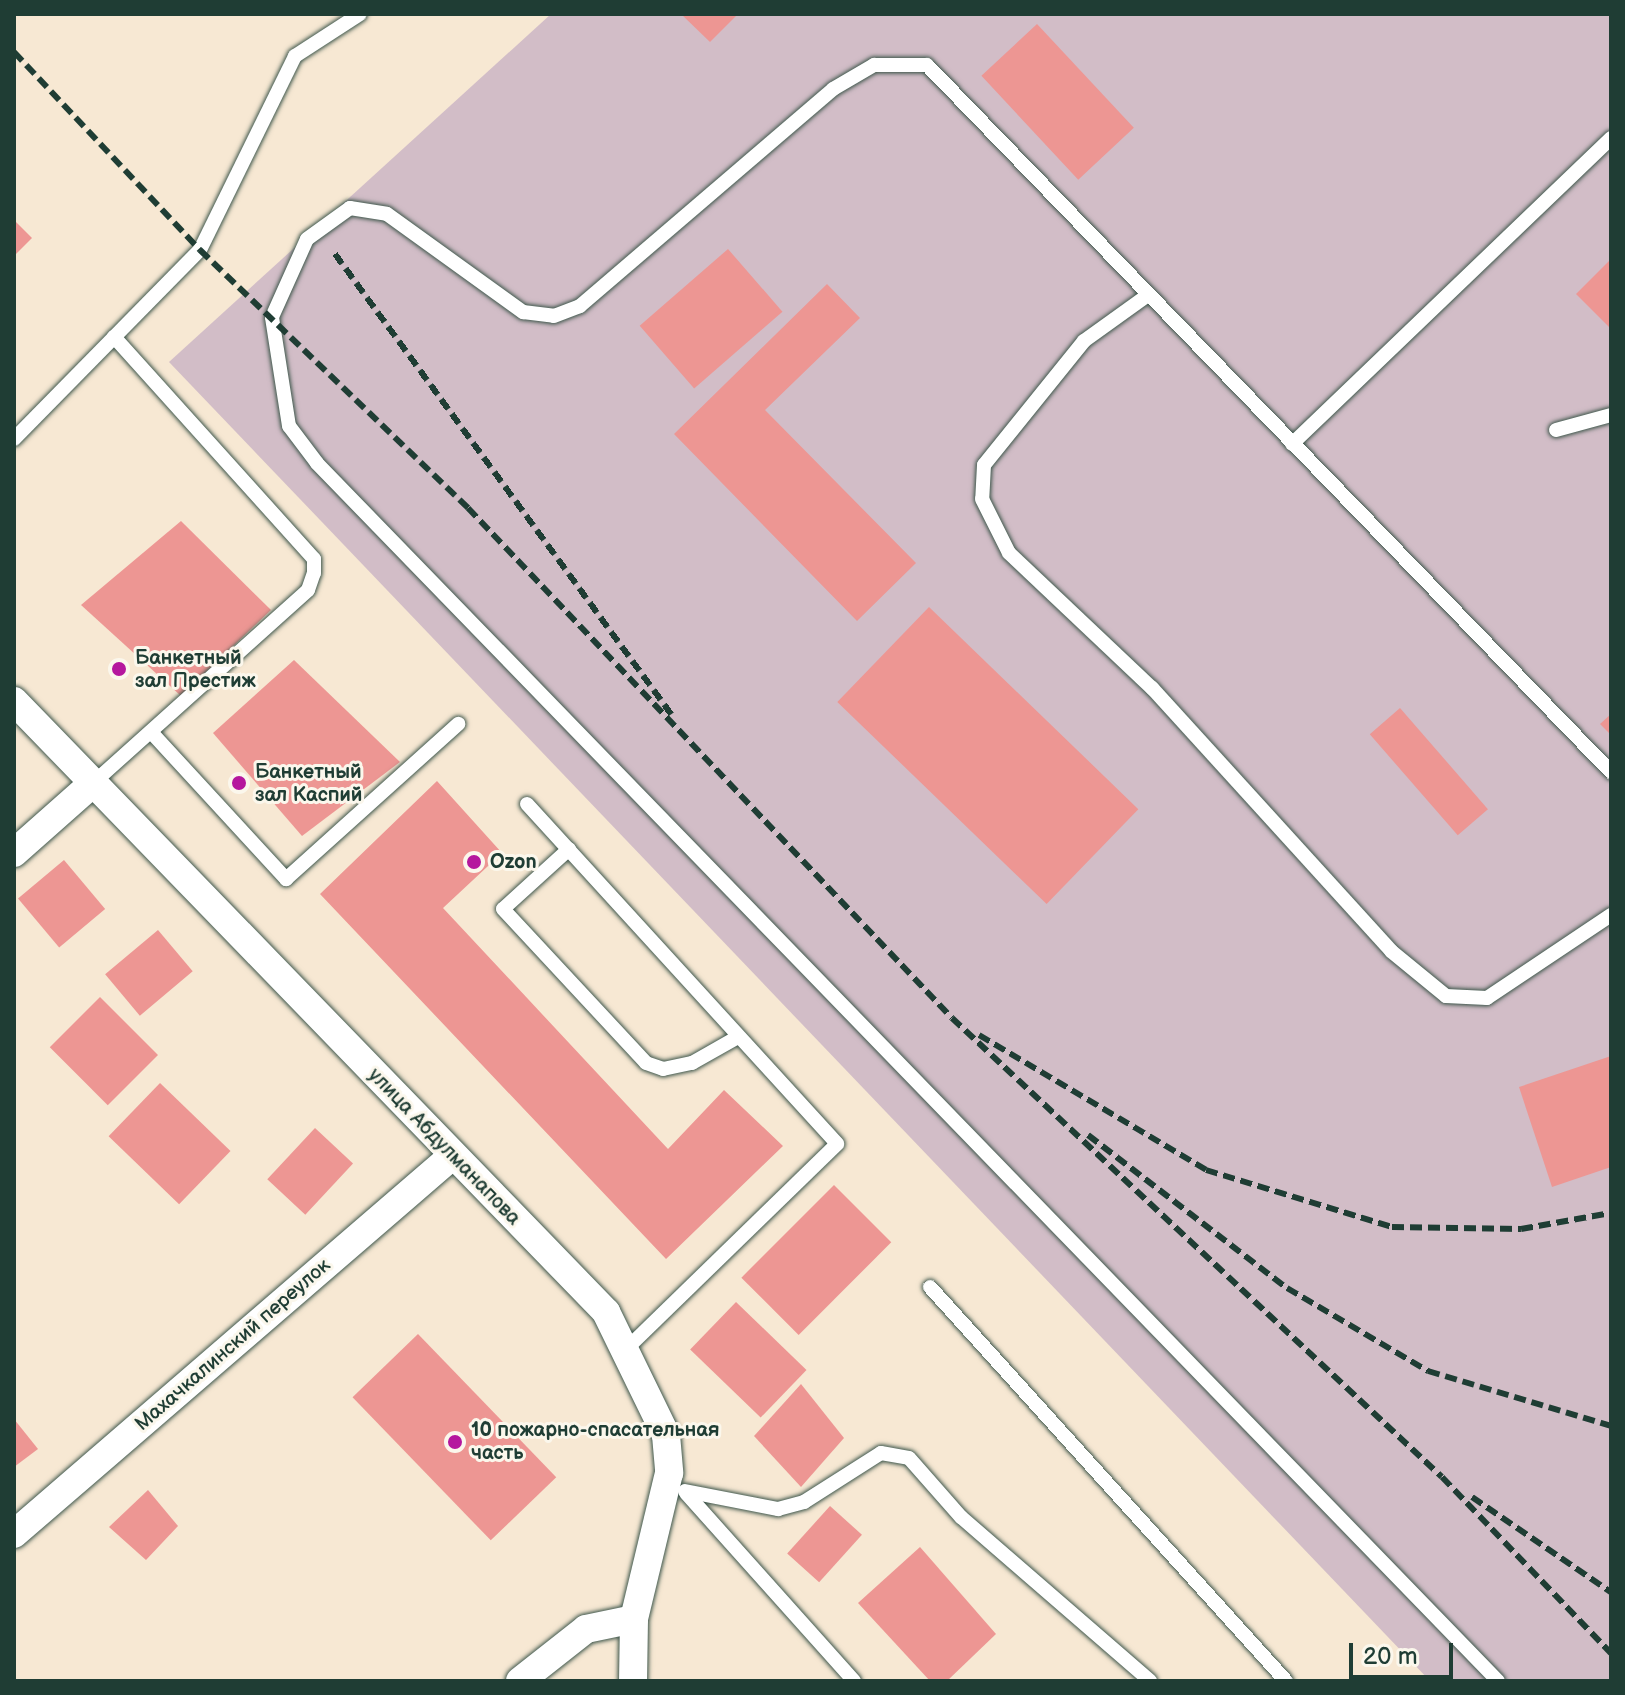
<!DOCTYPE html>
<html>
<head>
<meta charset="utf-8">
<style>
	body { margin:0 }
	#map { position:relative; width:1625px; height:1695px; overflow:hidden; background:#f7e8d3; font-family:"Balsamiq Sans",sans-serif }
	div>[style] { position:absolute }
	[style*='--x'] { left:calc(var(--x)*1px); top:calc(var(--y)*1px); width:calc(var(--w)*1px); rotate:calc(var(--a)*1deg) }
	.industrial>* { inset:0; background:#d2bdc7 }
	.building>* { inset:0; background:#ed9693; transform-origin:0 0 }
	.roads { filter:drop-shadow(0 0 2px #3f574c) drop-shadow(0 0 2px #3f574c) }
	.service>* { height:14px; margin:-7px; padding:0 7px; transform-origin:7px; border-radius:7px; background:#fff }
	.minor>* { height:28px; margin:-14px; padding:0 14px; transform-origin:14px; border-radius:14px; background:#fff }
	.rail>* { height:6px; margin-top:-3px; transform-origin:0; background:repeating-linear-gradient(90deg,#1f3d34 0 12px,transparent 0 18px) }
	.dots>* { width:22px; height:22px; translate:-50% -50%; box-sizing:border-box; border:4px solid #fbf7ec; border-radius:50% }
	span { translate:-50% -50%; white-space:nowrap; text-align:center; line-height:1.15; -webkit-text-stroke:6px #fbf7ec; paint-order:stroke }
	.poi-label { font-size:20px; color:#1f3d34; font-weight:700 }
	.left { translate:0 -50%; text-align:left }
	.street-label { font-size:20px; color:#1f3d34 }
	.frame { position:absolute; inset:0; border:16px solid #1f3d34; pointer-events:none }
	.scale { position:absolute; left:1349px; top:1643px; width:104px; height:36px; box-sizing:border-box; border:4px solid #1f3d34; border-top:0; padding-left:10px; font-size:24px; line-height:28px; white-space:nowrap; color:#1f3d34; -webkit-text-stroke:6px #fbf7ec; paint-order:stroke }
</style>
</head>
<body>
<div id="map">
	<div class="industrial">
		<div style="clip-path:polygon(551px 14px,1611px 14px,1611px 1681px,1430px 1681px,169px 362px)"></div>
	</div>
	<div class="building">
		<div style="clip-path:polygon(681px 14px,738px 14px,710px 42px)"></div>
		<div style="left:1037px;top:24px;width:142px;height:76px;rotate:47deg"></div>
		<div style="clip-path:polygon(14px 220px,32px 238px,14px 256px)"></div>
		<div style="left:728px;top:249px;width:83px;height:117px;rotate:49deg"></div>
		<div style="clip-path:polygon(1611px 259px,1611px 329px,1576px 294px)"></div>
		<div style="clip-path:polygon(827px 284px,860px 318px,765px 410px,916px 563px,857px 621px,674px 434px)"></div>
		<div style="clip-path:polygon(181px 521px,271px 610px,181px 696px,81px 605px)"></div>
		<div style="left:929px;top:607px;width:291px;height:132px;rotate:44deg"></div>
		<div style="clip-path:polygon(294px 660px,400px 762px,302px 836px,213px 733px)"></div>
		<div style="left:1400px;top:708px;width:134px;height:40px;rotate:49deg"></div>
		<div style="clip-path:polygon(1611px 714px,1611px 735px,1600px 724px)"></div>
		<div style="clip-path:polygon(437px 781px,502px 853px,443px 908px,668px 1149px,724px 1090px,783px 1146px,666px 1259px,320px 894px)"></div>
		<div style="left:64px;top:860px;width:64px;height:60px;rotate:50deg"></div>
		<div style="left:158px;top:930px;width:54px;height:69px;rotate:50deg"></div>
		<div style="left:100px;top:997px;width:82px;height:71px;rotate:45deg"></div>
		<div style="clip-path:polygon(1611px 1056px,1611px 1167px,1552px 1187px,1519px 1087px)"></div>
		<div style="left:160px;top:1083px;width:98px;height:74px;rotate:44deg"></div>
		<div style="left:315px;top:1128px;width:52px;height:70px;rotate:43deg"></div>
		<div style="left:834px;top:1185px;width:81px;height:131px;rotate:45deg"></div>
		<div style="left:736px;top:1302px;width:98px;height:66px;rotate:44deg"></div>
		<div style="left:418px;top:1334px;width:199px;height:91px;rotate:46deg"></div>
		<div style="clip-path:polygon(801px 1384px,844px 1438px,801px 1487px,754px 1436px)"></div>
		<div style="clip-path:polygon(14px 1419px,38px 1449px,14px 1467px)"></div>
		<div style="clip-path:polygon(148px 1490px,178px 1526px,146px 1560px,109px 1527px)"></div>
		<div style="left:830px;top:1506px;width:43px;height:64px;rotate:42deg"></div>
		<div style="clip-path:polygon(920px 1547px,996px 1634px,947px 1681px,930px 1681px,858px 1603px)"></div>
	</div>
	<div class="roads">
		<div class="service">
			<div style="--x:1148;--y:295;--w:79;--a:144.3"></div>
			<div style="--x:1084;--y:341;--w:159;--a:128.9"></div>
			<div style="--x:984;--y:465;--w:34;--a:93"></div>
			<div style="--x:982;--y:499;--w:60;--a:63.4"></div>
			<div style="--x:1009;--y:553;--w:197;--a:43.4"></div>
			<div style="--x:1152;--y:688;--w:355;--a:47.7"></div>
			<div style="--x:1391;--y:951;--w:71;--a:39.3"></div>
			<div style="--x:1446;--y:996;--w:41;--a:2.8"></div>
			<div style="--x:1487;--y:998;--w:149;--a:-33.8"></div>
			<div style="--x:1556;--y:430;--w:57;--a:-15.3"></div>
			<div style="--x:14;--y:439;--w:265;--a:-45.5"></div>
			<div style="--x:200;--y:250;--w:216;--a:-63.9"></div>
			<div style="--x:295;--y:56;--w:77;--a:-32.9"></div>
			<div style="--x:1292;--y:444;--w:442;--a:-43.8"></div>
			<div style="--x:151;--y:732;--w:200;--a:47.4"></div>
			<div style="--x:286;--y:879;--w:232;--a:-42"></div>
			<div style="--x:92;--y:784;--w:290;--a:-41.9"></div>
			<div style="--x:308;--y:590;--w:18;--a:-71"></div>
			<div style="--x:314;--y:573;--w:14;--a:-90"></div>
			<div style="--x:314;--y:559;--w:299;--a:-132"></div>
			<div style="--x:527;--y:804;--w:460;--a:47.6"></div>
			<div style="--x:837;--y:1144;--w:293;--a:135.8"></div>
			<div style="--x:569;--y:849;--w:89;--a:137.7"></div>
			<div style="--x:503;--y:909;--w:210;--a:47.1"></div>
			<div style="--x:646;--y:1063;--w:18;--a:19"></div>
			<div style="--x:663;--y:1069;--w:30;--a:-12"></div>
			<div style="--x:692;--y:1063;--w:51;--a:-29.6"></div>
			<div style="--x:930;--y:1287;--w:531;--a:47.9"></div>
			<div style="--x:685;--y:1491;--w:95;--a:11"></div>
			<div style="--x:778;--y:1509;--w:27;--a:-15"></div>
			<div style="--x:804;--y:1502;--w:91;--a:-32.5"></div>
			<div style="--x:881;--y:1453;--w:28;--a:10"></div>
			<div style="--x:909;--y:1458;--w:79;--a:48.6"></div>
			<div style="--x:961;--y:1517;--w:250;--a:40.9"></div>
			<div style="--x:686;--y:1493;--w:252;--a:48.2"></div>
			<div style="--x:1498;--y:1681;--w:1697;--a:-134.12"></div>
			<div style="--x:317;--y:463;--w:46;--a:-127.1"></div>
			<div style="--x:289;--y:426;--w:110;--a:-98.9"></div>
			<div style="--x:272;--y:317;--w:85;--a:-65.8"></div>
			<div style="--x:307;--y:239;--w:53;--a:-35.8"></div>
			<div style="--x:350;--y:208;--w:37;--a:9"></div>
			<div style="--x:387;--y:214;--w:168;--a:35.8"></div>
			<div style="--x:523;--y:312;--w:31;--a:7"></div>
			<div style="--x:554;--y:316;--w:28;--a:-21"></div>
			<div style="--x:580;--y:306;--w:333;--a:-40.6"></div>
			<div style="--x:833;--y:89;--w:48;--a:-30.3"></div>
			<div style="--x:874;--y:65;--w:53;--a:0"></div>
			<div style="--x:927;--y:65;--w:984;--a:45.95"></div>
		</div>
		<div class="minor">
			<div style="--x:14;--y:701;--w:851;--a:45.9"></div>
			<div style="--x:606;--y:1312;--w:137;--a:64"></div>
			<div style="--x:666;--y:1435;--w:38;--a:85"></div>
			<div style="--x:669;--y:1473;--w:150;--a:103.5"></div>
			<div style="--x:634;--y:1619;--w:62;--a:90.9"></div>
			<div style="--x:14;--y:853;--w:104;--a:-41.5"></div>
			<div style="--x:14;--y:1534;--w:579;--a:-40.79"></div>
			<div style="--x:520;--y:1681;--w:84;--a:-38.2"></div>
			<div style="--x:586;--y:1629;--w:49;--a:-11.8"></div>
		</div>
	</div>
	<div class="rail">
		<div style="--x:14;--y:52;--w:272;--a:46.8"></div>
		<div style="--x:200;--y:250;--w:372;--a:43.9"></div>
		<div style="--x:468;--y:508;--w:703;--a:46.5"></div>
		<div style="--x:952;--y:1018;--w:671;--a:43.13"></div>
		<div style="--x:1442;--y:1477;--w:244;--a:46.2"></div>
		<div style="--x:335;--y:254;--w:575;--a:53.85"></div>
		<div style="--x:979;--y:1035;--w:264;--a:30.7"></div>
		<div style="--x:1206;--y:1170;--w:195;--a:17"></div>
		<div style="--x:1392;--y:1227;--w:129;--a:0.9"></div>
		<div style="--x:1521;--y:1229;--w:91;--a:-10.1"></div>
		<div style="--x:1088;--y:1135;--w:251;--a:37.6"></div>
		<div style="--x:1287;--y:1288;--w:164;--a:30.5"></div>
		<div style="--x:1428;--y:1371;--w:191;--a:16.7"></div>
		<div style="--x:1472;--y:1497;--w:168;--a:34.4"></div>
	</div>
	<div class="dots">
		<div style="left:119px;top:669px;background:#b5179e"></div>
		<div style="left:239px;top:783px;background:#b5179e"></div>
		<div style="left:474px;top:862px;background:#b5179e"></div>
		<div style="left:455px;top:1442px;background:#b5179e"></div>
	</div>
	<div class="poi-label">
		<span class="left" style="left:135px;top:670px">Банкетный<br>зал Престиж</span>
		<span class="left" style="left:255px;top:784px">Банкетный<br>зал Каспий</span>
		<span class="left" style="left:490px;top:862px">Ozon</span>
		<span class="left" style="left:471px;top:1442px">10 пожарно-спасательная<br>часть</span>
	</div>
	<div class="street-label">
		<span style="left:444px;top:1147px;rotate:46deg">улица Абдулманапова</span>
		<span style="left:233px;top:1345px;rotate:-41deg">Махачкалинский переулок</span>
	</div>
	<div class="frame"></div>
	<div class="scale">20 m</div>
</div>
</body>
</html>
